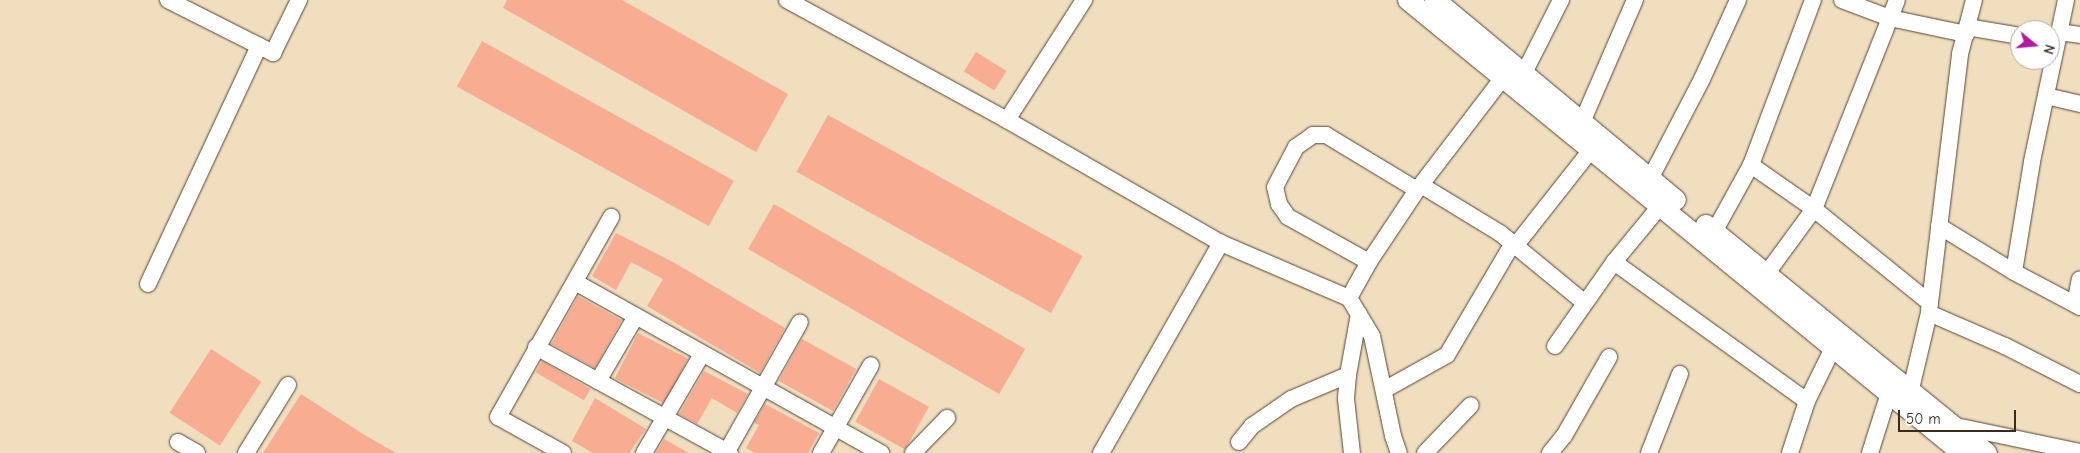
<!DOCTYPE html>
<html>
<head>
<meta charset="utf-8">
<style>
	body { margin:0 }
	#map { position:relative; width:2080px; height:453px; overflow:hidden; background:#f0debf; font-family:"Comic Neue",sans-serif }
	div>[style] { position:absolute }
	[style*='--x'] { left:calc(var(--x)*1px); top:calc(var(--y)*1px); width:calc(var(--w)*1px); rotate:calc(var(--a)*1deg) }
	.building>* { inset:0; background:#f8ac92; transform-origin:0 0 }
	.roads { filter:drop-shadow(0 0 1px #564536) drop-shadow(0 0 1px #564536) }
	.minor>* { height:16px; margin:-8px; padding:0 8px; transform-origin:8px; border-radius:8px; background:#fff }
	.tertiary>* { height:20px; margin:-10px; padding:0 10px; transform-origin:10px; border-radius:10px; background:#fff }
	span { translate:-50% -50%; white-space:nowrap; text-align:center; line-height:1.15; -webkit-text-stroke:4px #fff; paint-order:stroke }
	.north { position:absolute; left:2010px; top:20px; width:50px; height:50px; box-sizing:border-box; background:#fff; border:1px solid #b1aaa5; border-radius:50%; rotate:107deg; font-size:14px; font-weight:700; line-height:20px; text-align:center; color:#3b2a1e }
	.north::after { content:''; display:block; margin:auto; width:18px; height:22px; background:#b5179e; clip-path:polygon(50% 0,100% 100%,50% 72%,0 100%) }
	.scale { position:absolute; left:1898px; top:410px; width:118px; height:22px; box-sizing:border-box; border:2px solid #3b2a1e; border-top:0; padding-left:6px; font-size:15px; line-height:18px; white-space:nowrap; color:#3b2a1e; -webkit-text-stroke:4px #fff; paint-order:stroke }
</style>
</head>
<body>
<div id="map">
	<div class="building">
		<div style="clip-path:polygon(507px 0,622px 0,788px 94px,756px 152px,503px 8px)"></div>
		<div style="left:482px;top:41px;width:288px;height:52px;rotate:29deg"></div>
		<div style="left:976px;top:52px;width:36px;height:23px;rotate:32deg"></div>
		<div style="left:828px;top:115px;width:291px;height:65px;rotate:29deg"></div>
		<div style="left:774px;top:204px;width:290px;height:52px;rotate:30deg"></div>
		<div style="clip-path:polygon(616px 233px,673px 262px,785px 328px,760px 373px,647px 306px,663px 279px,631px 262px,616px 290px,592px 276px)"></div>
		<div style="left:578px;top:296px;width:50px;height:55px;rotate:29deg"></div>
		<div style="left:638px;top:333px;width:56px;height:51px;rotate:27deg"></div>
		<div style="left:802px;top:339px;width:62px;height:48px;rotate:29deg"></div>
		<div style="left:211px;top:349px;width:60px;height:76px;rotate:33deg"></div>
		<div style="left:542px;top:361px;width:56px;height:13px;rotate:30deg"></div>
		<div style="clip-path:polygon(704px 371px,748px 394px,737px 413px,712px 398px,697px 424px,679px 414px)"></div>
		<div style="left:879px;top:379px;width:57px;height:49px;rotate:29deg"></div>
		<div style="clip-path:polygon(301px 394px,363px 434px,396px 453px,263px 453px)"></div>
		<div style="clip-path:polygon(595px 398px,646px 429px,629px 453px,593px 453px,572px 441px)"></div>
		<div style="clip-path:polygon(765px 404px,819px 433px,808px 453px,755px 453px,746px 448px,759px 425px,754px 423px)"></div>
		<div style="clip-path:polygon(664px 439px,689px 453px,656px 453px)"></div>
	</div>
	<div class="roads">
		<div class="minor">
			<div style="--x:168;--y:0;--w:118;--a:26.8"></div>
			<div style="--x:273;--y:53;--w:59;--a:-63.9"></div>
			<div style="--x:787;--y:0;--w:251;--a:28.6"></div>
			<div style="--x:1007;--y:120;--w:247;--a:29.9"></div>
			<div style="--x:1221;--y:243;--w:139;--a:23.3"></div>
			<div style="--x:1842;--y:0;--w:51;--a:20.6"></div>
			<div style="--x:1890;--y:18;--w:19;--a:-69"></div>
			<div style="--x:2066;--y:0;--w:166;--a:101.9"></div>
			<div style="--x:2032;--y:162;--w:111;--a:99.3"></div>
			<div style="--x:2014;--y:272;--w:75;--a:27.9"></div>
			<div style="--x:1967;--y:27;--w:54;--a:9.6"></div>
			<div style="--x:2059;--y:32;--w:21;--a:8"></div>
			<div style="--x:1524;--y:73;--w:82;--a:-63.1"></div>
			<div style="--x:2046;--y:96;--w:35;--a:13"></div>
			<div style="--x:1007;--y:120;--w:143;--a:-57.3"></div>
			<div style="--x:1583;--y:120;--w:131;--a:-66.6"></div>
			<div style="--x:1650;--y:179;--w:113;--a:-62.5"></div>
			<div style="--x:1702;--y:79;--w:87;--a:-65.5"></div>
			<div style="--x:1421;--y:185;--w:92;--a:31.3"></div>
			<div style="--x:1500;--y:233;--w:110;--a:39.5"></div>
			<div style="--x:1417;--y:190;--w:87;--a:123.7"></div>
			<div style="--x:1369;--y:262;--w:93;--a:-150.9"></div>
			<div style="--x:1288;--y:217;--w:16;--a:-125"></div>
			<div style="--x:1279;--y:204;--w:17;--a:-103"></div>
			<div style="--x:1275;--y:187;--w:45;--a:-62.3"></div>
			<div style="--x:1296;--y:147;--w:21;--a:-35"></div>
			<div style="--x:1313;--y:135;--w:13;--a:0"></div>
			<div style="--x:1326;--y:135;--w:106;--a:31.1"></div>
			<div style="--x:1417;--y:190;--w:140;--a:-52.6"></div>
			<div style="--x:1939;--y:226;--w:88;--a:31.5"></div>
			<div style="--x:1714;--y:232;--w:77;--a:-61.1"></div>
			<div style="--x:1369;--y:262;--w:41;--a:119.1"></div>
			<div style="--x:1349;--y:298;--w:44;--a:58.8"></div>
			<div style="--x:1372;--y:336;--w:102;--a:78.1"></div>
			<div style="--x:1393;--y:436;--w:18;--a:71"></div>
			<div style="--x:1614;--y:262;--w:238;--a:35.8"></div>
			<div style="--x:1767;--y:273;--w:79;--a:-53.7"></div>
			<div style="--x:1814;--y:209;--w:77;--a:-145.1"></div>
			<div style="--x:1751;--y:165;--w:176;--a:-69.4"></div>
			<div style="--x:575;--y:282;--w:351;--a:29.2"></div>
			<div style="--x:148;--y:284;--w:263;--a:-65"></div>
			<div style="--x:1930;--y:303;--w:149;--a:-141"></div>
			<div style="--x:1814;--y:209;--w:206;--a:-68.3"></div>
			<div style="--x:1890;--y:18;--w:78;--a:11.9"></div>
			<div style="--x:2075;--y:304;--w:25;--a:-79"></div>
			<div style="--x:1929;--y:311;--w:259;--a:-83.1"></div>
			<div style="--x:1960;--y:54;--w:56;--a:-75.5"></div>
			<div style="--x:1555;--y:346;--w:103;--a:-54.9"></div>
			<div style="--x:1614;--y:262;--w:74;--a:-50.5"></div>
			<div style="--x:536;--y:347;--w:221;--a:28.7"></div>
			<div style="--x:1348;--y:375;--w:24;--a:95"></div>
			<div style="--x:1346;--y:399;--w:54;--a:83.7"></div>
			<div style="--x:598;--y:381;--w:73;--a:-59.6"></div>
			<div style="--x:1911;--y:389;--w:78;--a:-76.7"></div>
			<div style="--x:1929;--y:313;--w:83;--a:23.5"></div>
			<div style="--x:2005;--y:346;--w:84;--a:26.9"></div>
			<div style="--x:1384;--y:390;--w:72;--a:-29.1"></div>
			<div style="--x:1447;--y:355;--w:130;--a:-59.5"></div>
			<div style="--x:1513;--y:243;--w:4;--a:34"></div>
			<div style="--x:1516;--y:245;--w:132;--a:-51.7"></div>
			<div style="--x:1956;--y:426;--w:127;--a:11.8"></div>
			<div style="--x:178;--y:442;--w:22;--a:30"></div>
			<div style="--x:1239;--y:442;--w:21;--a:-51"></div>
			<div style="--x:1252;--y:426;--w:47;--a:-34.7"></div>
			<div style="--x:1291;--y:399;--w:62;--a:-22.8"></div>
			<div style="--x:1348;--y:375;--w:62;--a:-79.8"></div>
			<div style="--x:246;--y:453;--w:80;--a:-58.3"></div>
			<div style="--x:563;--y:453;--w:74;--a:-151"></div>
			<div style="--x:498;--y:417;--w:230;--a:-60.5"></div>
			<div style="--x:644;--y:453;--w:115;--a:-59.6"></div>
			<div style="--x:726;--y:453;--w:150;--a:-60.5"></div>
			<div style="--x:821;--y:453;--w:101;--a:-60.4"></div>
			<div style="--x:913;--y:453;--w:49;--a:-45.8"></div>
			<div style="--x:1101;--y:453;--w:242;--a:-60.3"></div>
			<div style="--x:1425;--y:453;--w:66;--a:-46.2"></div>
			<div style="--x:1550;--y:453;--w:22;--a:-51"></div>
			<div style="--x:1564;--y:436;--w:91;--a:-60.3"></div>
			<div style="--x:1649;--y:453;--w:85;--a:-68.6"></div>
			<div style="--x:1790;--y:453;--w:55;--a:-71.9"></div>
			<div style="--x:1807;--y:401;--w:59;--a:-63.9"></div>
			<div style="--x:1870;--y:453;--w:63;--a:-72.4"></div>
		</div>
		<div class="tertiary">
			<div style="--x:1408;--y:0;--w:716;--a:39.27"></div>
			<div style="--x:1435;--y:0;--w:313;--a:39.7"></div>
			<div style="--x:1706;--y:225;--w:362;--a:39.1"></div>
		</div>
	</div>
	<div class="north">N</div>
	<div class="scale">50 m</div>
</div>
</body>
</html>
